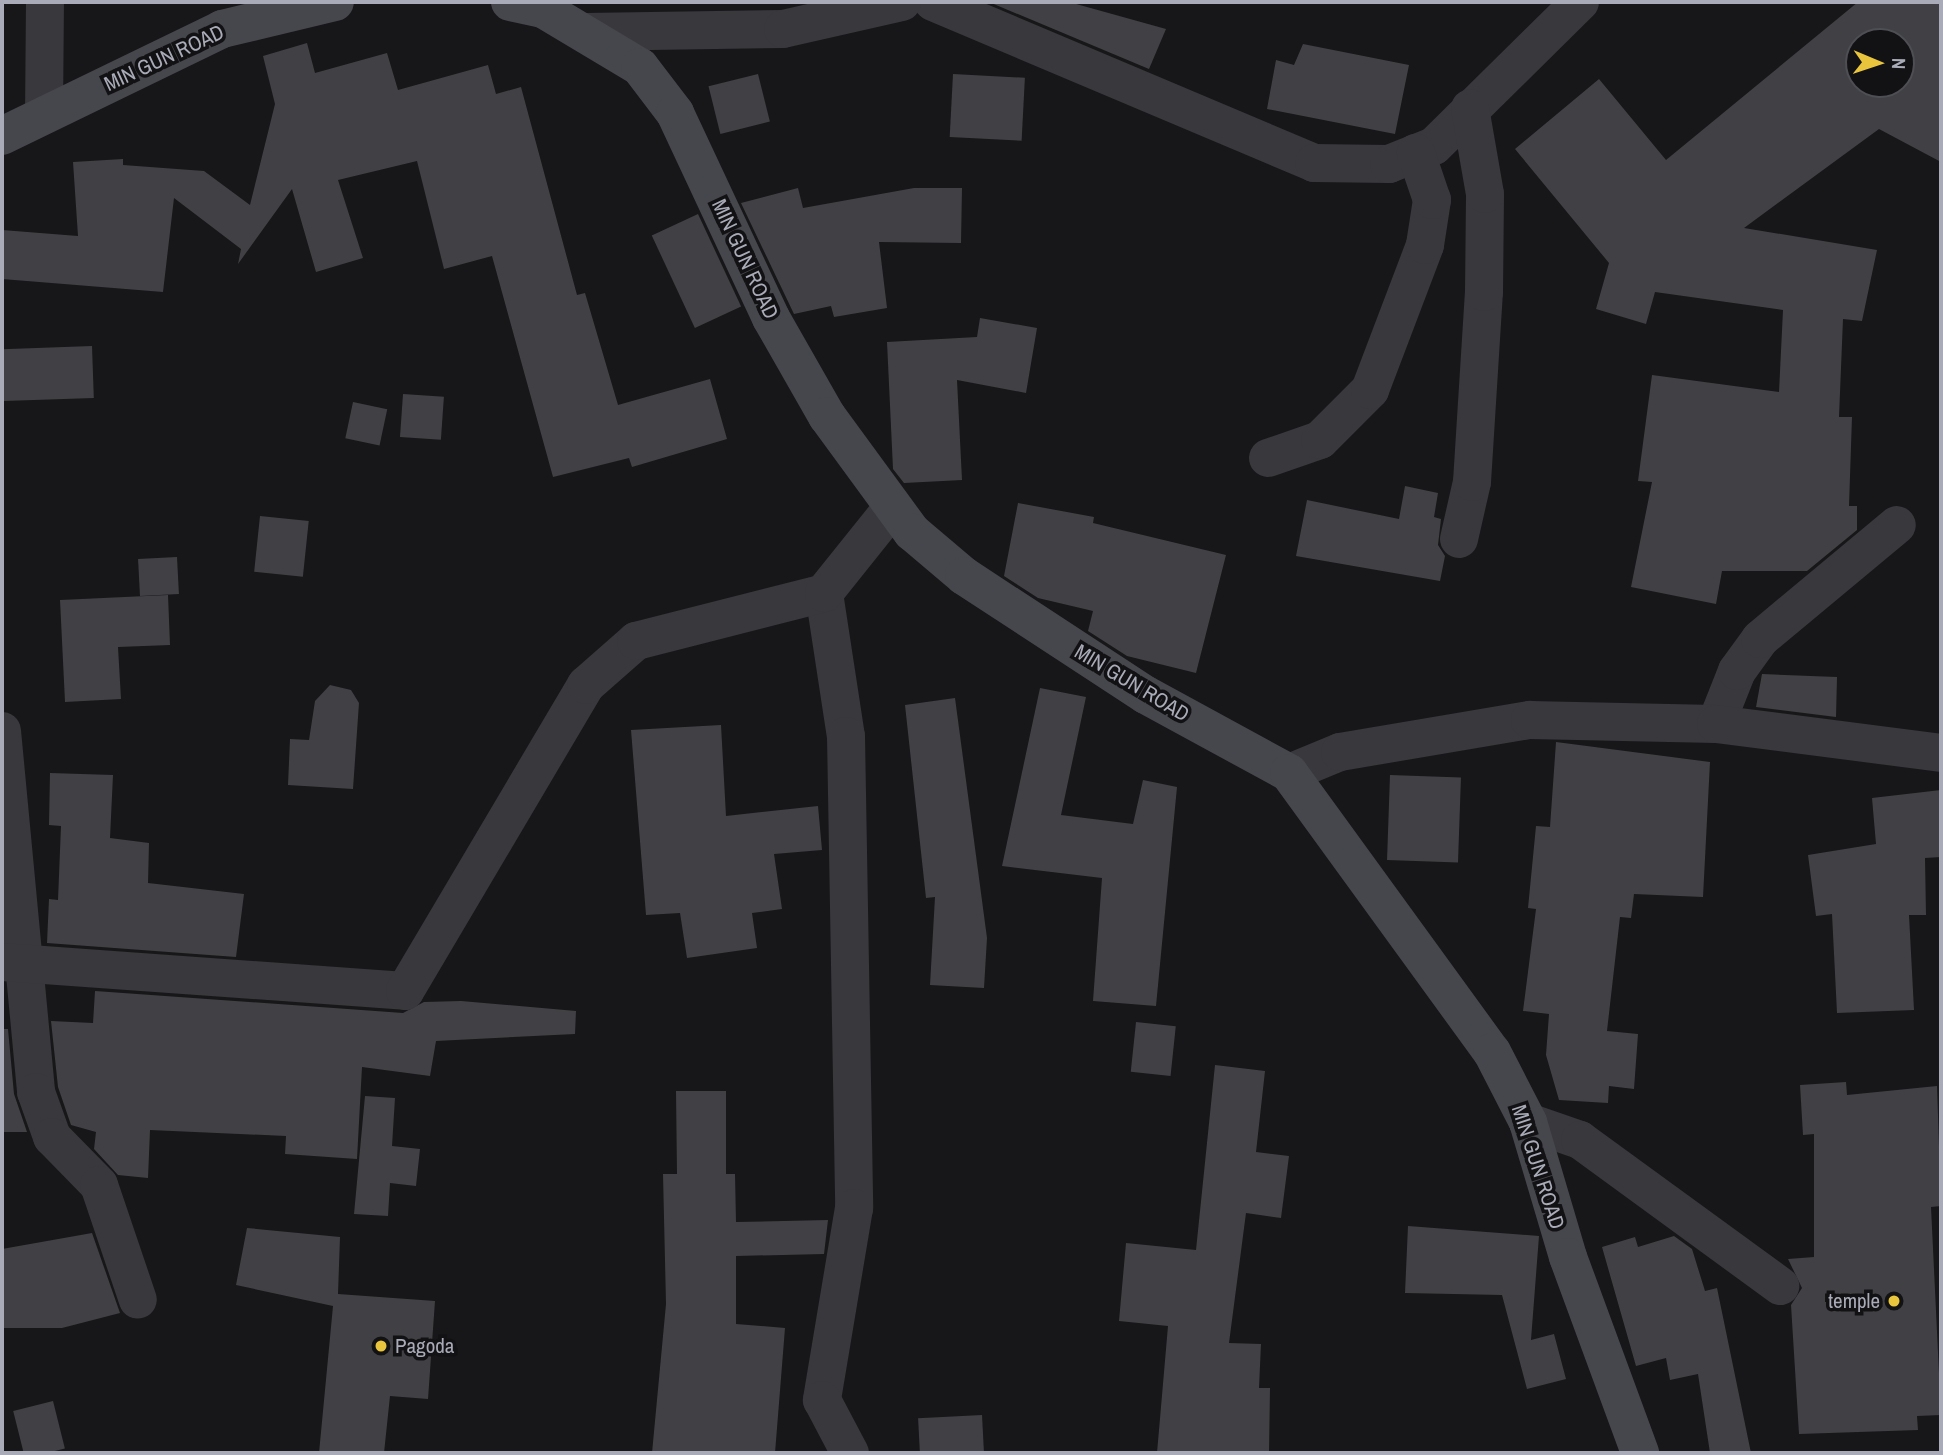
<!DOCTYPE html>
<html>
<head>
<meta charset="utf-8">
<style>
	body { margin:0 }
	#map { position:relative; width:1943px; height:1455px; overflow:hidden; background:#171618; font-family:"Archivo Narrow",sans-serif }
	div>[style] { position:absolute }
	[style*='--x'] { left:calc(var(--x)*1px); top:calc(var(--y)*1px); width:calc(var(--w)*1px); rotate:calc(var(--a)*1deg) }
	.building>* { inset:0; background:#414145; transform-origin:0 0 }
	.street>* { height:38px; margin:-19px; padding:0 19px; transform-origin:19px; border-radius:19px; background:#38383d }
	.secondary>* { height:38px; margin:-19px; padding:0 19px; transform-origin:19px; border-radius:19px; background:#46474d }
	.dots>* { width:19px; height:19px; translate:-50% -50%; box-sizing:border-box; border:4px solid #121113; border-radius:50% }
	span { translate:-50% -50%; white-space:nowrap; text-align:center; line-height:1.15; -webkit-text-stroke:7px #121113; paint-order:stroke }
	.street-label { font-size:21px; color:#a9acb8 }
	.poi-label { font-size:21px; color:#a9acb8 }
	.right { translate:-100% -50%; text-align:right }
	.left { translate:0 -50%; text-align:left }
	.frame { position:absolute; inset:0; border:4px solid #a9acb8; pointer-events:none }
	.north { position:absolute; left:1845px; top:28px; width:70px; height:70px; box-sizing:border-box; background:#121113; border:2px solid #4e4f55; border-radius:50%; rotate:92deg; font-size:19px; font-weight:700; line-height:28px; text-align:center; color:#a9acb8 }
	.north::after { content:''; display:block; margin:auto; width:24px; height:32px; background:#e9c53e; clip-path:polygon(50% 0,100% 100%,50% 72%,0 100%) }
</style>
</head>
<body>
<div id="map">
	<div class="building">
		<div style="clip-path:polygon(989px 2px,1069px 2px,1166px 29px,1149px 69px)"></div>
		<div style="clip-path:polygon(evenodd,1858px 2px,1941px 2px,1941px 162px,1879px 129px,1744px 228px,1877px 250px,1862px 321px,1843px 319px,1839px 417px,1852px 417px,1849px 506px,1857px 506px,1857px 530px,1807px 571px,1722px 571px,1716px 604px,1631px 587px,1652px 482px,1638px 481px,1652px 375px,1779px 392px,1783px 310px,1655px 292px,1646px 324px,1596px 309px,1609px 263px,1515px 149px,1599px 79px,1666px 160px,1858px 2px,1859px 42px,1901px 42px,1901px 84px,1859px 84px,1859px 42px)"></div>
		<div style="clip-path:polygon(307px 43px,315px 73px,387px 53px,398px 90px,488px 65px,496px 94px,521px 87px,577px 295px,585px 293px,618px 405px,710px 379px,727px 439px,632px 467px,629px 458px,553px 477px,492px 256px,444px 269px,417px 161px,338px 180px,363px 258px,316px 272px,292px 189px,238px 264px,241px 249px,174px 198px,163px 292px,2px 279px,2px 230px,78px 236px,73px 162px,123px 159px,123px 165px,204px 171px,250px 205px,275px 104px,263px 56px)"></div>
		<div style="clip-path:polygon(1303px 44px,1409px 65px,1395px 134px,1267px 109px,1276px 60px,1294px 65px)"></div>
		<div style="left:758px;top:74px;width:49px;height:51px;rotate:76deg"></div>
		<div style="left:953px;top:74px;width:72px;height:63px;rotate:3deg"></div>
		<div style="clip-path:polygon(798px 188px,803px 208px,914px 188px,962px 188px,961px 243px,879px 242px,887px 308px,834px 317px,831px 306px,794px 314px,741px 203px)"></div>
		<div style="left:698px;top:214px;width:102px;height:51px;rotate:65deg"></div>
		<div style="clip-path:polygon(980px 318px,1037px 328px,1026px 393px,957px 380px,962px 480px,904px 483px,893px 469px,887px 342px,977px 337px)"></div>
		<div style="left:92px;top:346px;width:52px;height:90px;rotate:88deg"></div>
		<div style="left:403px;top:394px;width:41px;height:43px;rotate:4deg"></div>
		<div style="left:353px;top:402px;width:35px;height:37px;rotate:12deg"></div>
		<div style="clip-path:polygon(1405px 486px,1438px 493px,1434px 517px,1441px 519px,1438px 545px,1445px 556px,1440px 581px,1296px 556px,1307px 500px,1399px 519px)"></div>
		<div style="clip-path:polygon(1018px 503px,1094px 517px,1093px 523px,1226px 555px,1196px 673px,1127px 656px,1088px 631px,1093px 611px,1038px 598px,1004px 576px)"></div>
		<div style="left:260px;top:516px;width:49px;height:56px;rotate:6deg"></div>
		<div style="left:177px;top:557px;width:37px;height:39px;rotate:87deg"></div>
		<div style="clip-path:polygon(168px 595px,170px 645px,118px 647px,121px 699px,65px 702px,60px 600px)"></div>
		<div style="clip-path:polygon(1762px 674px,1837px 677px,1836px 717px,1756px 707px)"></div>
		<div style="clip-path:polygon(330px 685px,351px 690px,359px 703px,353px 789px,288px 785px,290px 739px,309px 740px,315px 701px)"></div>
		<div style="clip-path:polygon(1040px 688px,1086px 697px,1061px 815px,1133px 824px,1143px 780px,1177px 787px,1156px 1006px,1093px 1001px,1102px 878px,1002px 866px)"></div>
		<div style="clip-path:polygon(955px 698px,987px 938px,984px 988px,930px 985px,935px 897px,926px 898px,905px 705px)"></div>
		<div style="clip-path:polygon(721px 725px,726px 816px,818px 806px,822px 850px,774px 854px,782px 909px,752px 913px,757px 948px,687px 958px,680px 913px,646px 915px,631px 730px)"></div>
		<div style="clip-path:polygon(1556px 742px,1710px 762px,1703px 897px,1634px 894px,1631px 918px,1620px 917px,1607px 1031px,1638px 1034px,1634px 1089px,1609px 1086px,1608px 1103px,1559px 1100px,1546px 1055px,1549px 1014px,1523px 1011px,1536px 909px,1528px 908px,1536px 826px,1550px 827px)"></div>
		<div style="clip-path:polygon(50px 773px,113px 775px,110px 838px,149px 843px,148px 883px,244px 894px,236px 957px,47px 943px,49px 899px,58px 900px,61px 826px,49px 825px)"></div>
		<div style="left:1390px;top:775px;width:71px;height:85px;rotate:2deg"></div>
		<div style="clip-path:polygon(1941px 790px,1941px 857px,1925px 858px,1926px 915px,1909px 915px,1914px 1010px,1837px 1013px,1832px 914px,1816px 916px,1808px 855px,1876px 844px,1872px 798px)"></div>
		<div style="clip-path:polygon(95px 991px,403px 1013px,424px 1002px,461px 1001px,576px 1011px,575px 1034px,436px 1041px,430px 1076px,362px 1067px,357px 1159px,285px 1154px,286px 1136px,150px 1130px,148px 1178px,118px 1175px,94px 1149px,96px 1132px,71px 1125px,58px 1087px,51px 1021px,93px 1023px)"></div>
		<div style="left:1136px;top:1022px;width:40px;height:50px;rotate:6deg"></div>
		<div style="clip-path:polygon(2px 1029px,8px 1029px,14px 1094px,27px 1132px,2px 1132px)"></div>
		<div style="clip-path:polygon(1215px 1065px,1265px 1071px,1256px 1152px,1289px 1156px,1281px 1218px,1246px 1213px,1229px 1343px,1261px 1344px,1259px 1388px,1270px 1388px,1269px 1453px,1157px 1453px,1168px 1326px,1119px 1321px,1126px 1243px,1196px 1250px)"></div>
		<div style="clip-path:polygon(1846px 1082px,1847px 1095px,1937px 1086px,1941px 1206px,1931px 1207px,1941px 1415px,1917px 1416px,1918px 1430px,1799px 1434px,1791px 1305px,1802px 1288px,1788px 1259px,1814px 1257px,1814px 1134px,1803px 1135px,1800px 1085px)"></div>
		<div style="clip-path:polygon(676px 1091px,726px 1091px,726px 1174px,735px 1174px,736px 1222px,828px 1220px,824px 1254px,736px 1256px,736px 1324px,785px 1328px,775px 1453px,652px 1453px,666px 1304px,663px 1174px,677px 1174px)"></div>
		<div style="clip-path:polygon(365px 1096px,395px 1098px,392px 1146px,420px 1149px,416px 1186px,390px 1183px,388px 1216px,354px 1214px)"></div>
		<div style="clip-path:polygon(1408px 1226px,1539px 1236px,1531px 1340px,1554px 1334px,1566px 1379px,1527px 1389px,1502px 1295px,1405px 1293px)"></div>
		<div style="clip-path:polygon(247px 1228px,340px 1237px,338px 1294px,435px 1301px,428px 1399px,390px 1396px,384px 1453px,319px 1453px,333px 1306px,236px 1285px)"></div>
		<div style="clip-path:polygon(92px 1233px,120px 1313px,62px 1328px,2px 1328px,2px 1249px)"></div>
		<div style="clip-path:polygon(1674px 1236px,1692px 1249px,1705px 1291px,1717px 1288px,1751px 1453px,1710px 1453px,1698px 1374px,1670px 1380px,1666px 1358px,1636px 1366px,1602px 1247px,1635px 1237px,1638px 1247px)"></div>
		<div style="left:53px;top:1401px;width:49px;height:41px;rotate:76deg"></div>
		<div style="left:982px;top:1415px;width:38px;height:64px;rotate:87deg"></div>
	</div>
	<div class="street">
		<div style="--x:933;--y:2;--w:414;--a:22.9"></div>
		<div style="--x:1314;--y:163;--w:75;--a:0.8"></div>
		<div style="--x:1389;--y:164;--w:48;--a:-21.8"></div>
		<div style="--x:1434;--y:146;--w:205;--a:-44.6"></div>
		<div style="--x:585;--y:32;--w:198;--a:-0.9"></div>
		<div style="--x:783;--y:29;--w:122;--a:-12.8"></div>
		<div style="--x:44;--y:115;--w:113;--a:-89.5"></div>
		<div style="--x:1268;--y:458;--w:55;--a:-19.1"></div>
		<div style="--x:1320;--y:440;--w:71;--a:-45"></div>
		<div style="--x:1370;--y:390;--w:155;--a:-69.2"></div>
		<div style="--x:1425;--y:245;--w:46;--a:-81.2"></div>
		<div style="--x:1432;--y:200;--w:50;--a:-108.8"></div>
		<div style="--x:1459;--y:539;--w:58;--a:-77.2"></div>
		<div style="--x:1472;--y:482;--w:190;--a:-86.4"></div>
		<div style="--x:1484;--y:292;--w:98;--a:-89.4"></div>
		<div style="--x:1485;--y:194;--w:87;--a:-99.9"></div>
		<div style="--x:824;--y:593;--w:145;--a:81.3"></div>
		<div style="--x:846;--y:736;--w:472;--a:89"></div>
		<div style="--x:854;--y:1208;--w:195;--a:99.5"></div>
		<div style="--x:822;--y:1400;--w:60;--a:62.2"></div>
		<div style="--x:1716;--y:724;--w:57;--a:-68.4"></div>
		<div style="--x:1737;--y:671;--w:39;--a:-54"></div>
		<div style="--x:1760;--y:639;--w:178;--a:-39.8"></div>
		<div style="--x:2;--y:731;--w:363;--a:84.6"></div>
		<div style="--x:36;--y:1092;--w:48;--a:70.4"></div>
		<div style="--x:52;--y:1137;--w:67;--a:45.6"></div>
		<div style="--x:99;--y:1185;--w:121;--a:71.3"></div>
		<div style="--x:1289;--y:773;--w:55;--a:-22.4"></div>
		<div style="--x:1340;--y:752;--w:193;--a:-9.6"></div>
		<div style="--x:1530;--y:720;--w:186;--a:1.2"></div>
		<div style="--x:1716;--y:724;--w:227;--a:7.3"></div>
		<div style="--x:2;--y:962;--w:404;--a:4.1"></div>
		<div style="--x:405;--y:991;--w:356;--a:-59.4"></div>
		<div style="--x:586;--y:685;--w:67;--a:-41.3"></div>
		<div style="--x:636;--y:641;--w:194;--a:-14.3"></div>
		<div style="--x:824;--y:593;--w:109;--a:-51.3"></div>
		<div style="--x:1528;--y:1122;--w:55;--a:19.1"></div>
		<div style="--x:1580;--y:1140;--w:248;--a:36.1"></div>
	</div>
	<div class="secondary">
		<div style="--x:510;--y:2;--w:34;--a:12"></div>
		<div style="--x:543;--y:9;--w:113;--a:30.9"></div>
		<div style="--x:640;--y:67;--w:58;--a:52.7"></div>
		<div style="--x:675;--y:113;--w:226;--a:64.9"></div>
		<div style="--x:771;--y:318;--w:113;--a:60.3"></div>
		<div style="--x:827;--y:416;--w:144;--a:53.8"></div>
		<div style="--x:912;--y:532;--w:68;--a:40.2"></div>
		<div style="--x:964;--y:576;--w:217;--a:33.2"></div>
		<div style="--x:1146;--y:695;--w:163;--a:28.6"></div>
		<div style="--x:1289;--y:773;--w:345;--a:54"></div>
		<div style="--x:1492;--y:1052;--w:79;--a:62.8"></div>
		<div style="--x:1528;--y:1122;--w:141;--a:73.5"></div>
		<div style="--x:1568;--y:1257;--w:209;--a:69.8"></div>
		<div style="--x:2;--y:136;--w:245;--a:-25.9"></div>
		<div style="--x:222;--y:29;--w:116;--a:-13.4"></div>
	</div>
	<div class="dots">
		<div style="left:1894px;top:1301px;background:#e9c53e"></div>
		<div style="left:381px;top:1346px;background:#e9c53e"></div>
	</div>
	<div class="street-label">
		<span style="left:164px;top:58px;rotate:-25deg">MIN GUN ROAD</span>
		<span style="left:745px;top:259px;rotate:65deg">MIN GUN ROAD</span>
		<span style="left:1132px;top:683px;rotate:31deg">MIN GUN ROAD</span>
		<span style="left:1538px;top:1167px;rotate:72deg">MIN GUN ROAD</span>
	</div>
	<div class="poi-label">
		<span class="right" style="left:1880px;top:1301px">temple</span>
		<span class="left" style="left:395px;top:1346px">Pagoda</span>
	</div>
	<div class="frame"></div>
	<div class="north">N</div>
</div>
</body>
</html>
